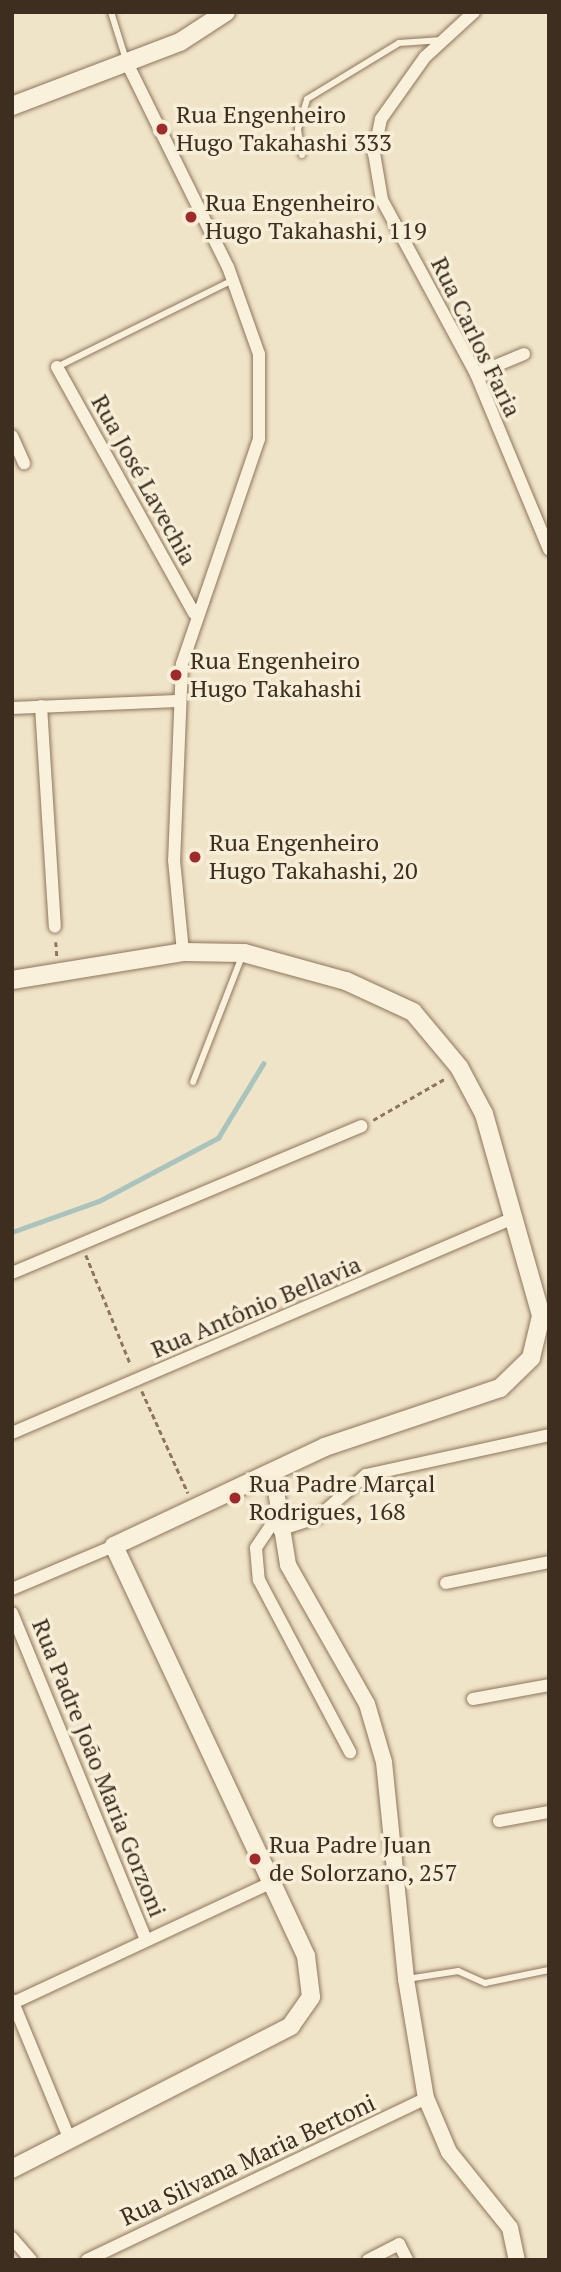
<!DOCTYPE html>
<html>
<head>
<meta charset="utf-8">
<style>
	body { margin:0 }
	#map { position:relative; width:561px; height:2272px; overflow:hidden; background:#f0e4c8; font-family:"PT Serif",serif }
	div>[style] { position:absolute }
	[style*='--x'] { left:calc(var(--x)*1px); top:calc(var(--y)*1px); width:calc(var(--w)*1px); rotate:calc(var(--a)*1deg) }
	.stream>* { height:4.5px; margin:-2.25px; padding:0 2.25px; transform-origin:2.25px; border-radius:2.25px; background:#a9c4bc }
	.path>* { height:2.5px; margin-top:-1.25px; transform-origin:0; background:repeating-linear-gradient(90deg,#8d765c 0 5px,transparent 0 8.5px) }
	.roads { filter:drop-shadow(0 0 2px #8d765c) drop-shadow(0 0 2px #8d765c) }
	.service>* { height:6px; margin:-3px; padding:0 3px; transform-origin:3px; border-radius:3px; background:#faf1dc }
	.minor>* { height:12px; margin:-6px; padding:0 6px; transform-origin:6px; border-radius:6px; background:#faf1dc }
	.tertiary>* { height:16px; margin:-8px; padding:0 8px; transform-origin:8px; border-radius:8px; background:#faf1dc }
	.secondary>* { height:18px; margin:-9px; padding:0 9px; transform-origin:9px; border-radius:9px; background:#faf1dc }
	.dots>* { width:19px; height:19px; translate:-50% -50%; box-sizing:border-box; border:4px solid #f7eed8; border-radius:50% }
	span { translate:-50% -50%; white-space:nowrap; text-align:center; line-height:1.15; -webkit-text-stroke:7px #f7eed8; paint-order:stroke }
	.poi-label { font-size:24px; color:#3d2e20 }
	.left { translate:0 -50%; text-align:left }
	.street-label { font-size:24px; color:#3d2e20 }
	.frame { position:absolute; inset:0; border:14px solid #3d2e20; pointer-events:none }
</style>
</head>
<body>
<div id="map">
	<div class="stream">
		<div style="--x:12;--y:1232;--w:92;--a:-19.6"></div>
		<div style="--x:99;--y:1201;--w:135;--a:-27.9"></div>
		<div style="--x:218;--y:1138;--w:87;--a:-58.7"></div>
	</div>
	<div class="path">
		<div style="--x:56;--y:942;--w:14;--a:86"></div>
		<div style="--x:373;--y:1120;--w:84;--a:-29.9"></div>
		<div style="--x:86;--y:1255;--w:119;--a:67.8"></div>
		<div style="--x:142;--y:1391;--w:112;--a:65.7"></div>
	</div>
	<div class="roads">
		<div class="service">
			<div style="--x:111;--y:12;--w:50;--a:72.6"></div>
			<div style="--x:302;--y:155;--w:26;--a:-99"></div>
			<div style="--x:298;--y:129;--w:31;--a:-73"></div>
			<div style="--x:307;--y:99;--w:108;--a:-31.3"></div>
			<div style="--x:399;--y:43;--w:43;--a:-4"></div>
			<div style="--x:57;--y:367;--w:196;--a:-26.3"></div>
			<div style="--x:193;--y:1082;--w:135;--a:-68.7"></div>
			<div style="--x:407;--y:1979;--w:52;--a:-8.9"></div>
			<div style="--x:458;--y:1971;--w:30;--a:24"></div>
			<div style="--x:485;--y:1983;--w:65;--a:-11.5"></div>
		</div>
		<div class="minor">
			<div style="--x:474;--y:12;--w:67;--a:137.4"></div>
			<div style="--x:425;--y:57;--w:76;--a:125.4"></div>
			<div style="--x:381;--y:119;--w:35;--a:102"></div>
			<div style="--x:374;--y:153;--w:48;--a:80.3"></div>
			<div style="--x:382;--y:200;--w:198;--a:61.6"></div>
			<div style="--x:476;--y:374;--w:190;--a:67.4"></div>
			<div style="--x:128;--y:65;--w:225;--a:63.7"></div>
			<div style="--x:228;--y:267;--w:92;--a:70.4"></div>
			<div style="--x:259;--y:354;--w:85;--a:90"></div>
			<div style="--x:259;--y:439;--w:238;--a:108.9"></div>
			<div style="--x:182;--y:664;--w:196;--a:92.3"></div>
			<div style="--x:174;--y:860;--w:92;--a:84.4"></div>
			<div style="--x:57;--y:367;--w:282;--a:60.9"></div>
			<div style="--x:476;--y:374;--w:52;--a:-22.6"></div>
			<div style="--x:12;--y:436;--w:30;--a:66"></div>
			<div style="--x:41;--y:706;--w:221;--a:86.4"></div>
			<div style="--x:12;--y:708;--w:165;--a:-2.4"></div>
			<div style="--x:12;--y:1273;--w:379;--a:-22.8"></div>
			<div style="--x:12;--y:1433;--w:548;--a:-23.2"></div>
			<div style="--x:276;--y:1518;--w:36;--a:124"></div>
			<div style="--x:256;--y:1548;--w:32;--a:85"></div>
			<div style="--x:259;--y:1580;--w:195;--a:62.1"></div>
			<div style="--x:279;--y:1530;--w:40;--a:-18"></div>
			<div style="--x:317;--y:1518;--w:65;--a:-41.3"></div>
			<div style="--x:366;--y:1475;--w:187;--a:-12.3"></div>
			<div style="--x:446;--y:1583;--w:105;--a:-11.5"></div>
			<div style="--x:12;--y:1589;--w:111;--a:-22.9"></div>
			<div style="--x:12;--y:1613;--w:353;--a:67.7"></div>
			<div style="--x:473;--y:1699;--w:77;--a:-10.4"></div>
			<div style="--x:499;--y:1821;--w:51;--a:-10.2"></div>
			<div style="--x:12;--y:2000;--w:152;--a:67.5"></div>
			<div style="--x:13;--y:2003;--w:287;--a:-25"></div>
			<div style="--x:12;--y:2238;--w:29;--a:49"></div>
			<div style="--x:87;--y:2260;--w:376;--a:-25.5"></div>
			<div style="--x:368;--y:2260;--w:35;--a:-27"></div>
			<div style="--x:399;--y:2244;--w:18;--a:63"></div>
		</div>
		<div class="tertiary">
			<div style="--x:273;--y:1472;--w:94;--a:80.8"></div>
			<div style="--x:288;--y:1565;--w:160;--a:60.4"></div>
			<div style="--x:367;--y:1704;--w:60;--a:73.7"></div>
			<div style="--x:384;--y:1762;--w:218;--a:84.2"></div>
			<div style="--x:406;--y:1979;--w:121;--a:80.5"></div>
			<div style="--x:426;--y:2098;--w:59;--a:66.9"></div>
			<div style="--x:449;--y:2152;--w:97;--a:51.2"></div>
			<div style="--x:510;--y:2228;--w:33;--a:78"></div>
		</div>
		<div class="secondary">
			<div style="--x:12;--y:106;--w:180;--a:-20.9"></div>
			<div style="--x:180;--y:42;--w:55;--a:-33.1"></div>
			<div style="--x:12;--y:980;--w:173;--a:-9.3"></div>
			<div style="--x:183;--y:952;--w:61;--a:0.9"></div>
			<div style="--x:244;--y:953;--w:106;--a:15.4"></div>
			<div style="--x:346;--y:981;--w:74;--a:24.8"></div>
			<div style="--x:413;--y:1012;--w:72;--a:50.1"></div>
			<div style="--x:459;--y:1067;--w:53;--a:62"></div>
			<div style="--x:484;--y:1114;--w:210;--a:74.2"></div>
			<div style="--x:541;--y:1316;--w:43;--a:103.4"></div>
			<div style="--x:531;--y:1358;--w:43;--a:135.9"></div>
			<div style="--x:500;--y:1388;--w:185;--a:161.4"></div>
			<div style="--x:325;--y:1447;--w:233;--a:154.9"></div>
			<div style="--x:114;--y:1546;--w:453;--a:64.9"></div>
			<div style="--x:306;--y:1956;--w:41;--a:83"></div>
			<div style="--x:311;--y:1997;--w:35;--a:125"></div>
			<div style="--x:291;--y:2026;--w:314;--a:152.9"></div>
		</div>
	</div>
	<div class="dots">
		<div style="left:162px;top:129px;background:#9e2a2b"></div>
		<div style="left:191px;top:217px;background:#9e2a2b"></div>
		<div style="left:176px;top:675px;background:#9e2a2b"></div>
		<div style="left:195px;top:857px;background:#9e2a2b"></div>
		<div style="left:235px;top:1498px;background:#9e2a2b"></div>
		<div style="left:255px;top:1859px;background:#9e2a2b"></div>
	</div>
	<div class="poi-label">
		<span class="left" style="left:176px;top:129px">Rua Engenheiro<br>Hugo Takahashi 333</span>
		<span class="left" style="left:205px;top:217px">Rua Engenheiro<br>Hugo Takahashi, 119</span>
		<span class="left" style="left:190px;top:675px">Rua Engenheiro<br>Hugo Takahashi</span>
		<span class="left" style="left:209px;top:857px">Rua Engenheiro<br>Hugo Takahashi, 20</span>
		<span class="left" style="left:249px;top:1498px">Rua Padre Marçal<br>Rodrigues, 168</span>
		<span class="left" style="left:269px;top:1859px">Rua Padre Juan<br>de Solorzano, 257</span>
	</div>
	<div class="street-label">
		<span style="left:476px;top:337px;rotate:64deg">Rua Carlos Faria</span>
		<span style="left:144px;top:480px;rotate:61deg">Rua José Lavechia</span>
		<span style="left:256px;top:1307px;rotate:-23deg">Rua Antônio Bellavia</span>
		<span style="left:99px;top:1768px;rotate:68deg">Rua Padre João Maria Gorzoni</span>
		<span style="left:248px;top:2160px;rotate:-25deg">Rua Silvana Maria Bertoni</span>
	</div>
	<div class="frame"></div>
</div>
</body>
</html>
